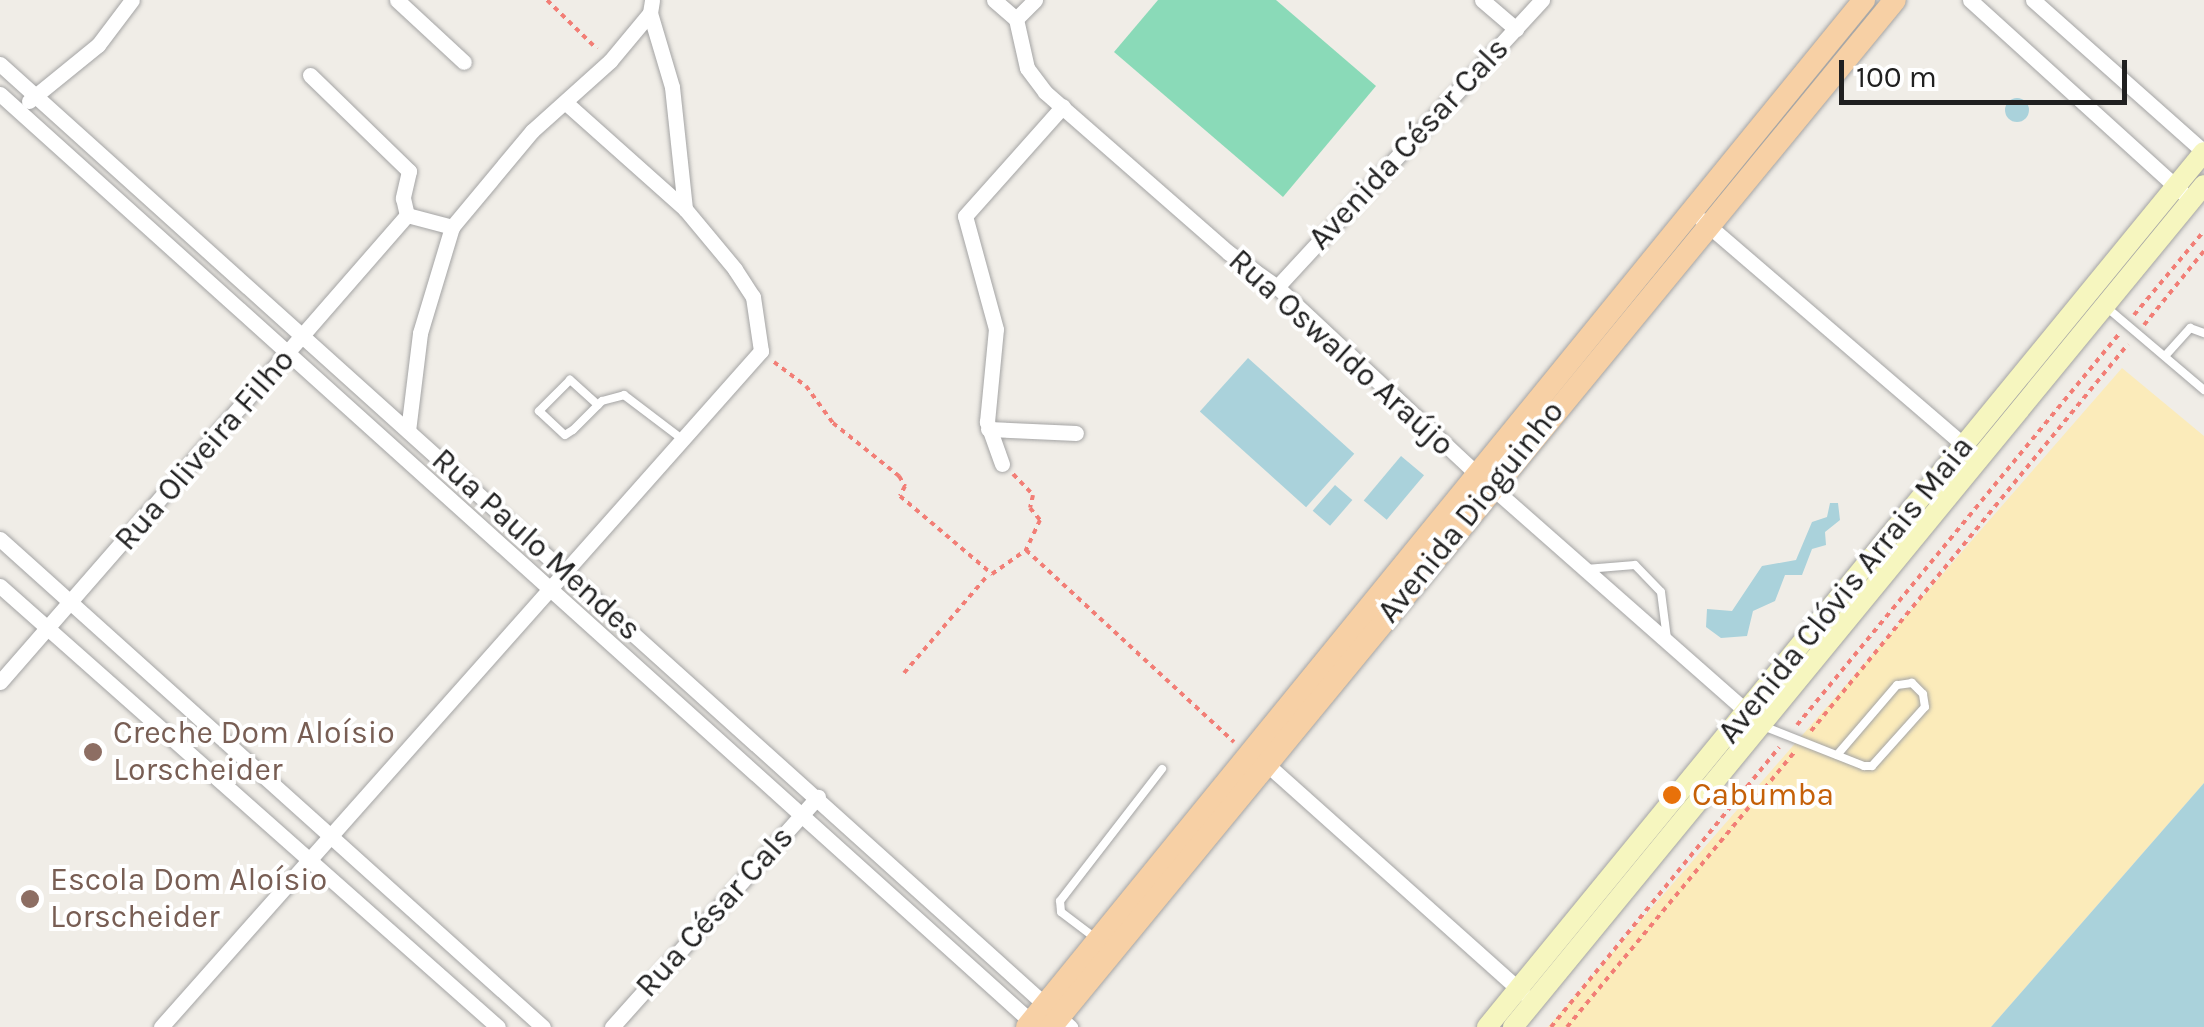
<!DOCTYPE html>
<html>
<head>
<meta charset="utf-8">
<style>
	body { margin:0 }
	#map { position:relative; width:2204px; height:1027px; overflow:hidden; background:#f0ede7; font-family:Karla,sans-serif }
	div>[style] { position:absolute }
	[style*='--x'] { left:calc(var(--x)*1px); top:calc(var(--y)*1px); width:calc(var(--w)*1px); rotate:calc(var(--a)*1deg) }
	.sand>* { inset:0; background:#fbebba }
	.pitch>* { inset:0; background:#8adab8 }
	.water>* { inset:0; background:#aad2db; transform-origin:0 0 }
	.round { border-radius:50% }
	.path>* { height:4px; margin-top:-2px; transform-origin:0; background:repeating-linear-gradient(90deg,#f27e76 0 5px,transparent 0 10px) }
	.roads { filter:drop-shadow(0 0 2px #a4a4a4) drop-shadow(0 0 2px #a4a4a4) }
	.lane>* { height:8px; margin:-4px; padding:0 4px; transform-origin:4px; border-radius:4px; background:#fff }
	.street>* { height:15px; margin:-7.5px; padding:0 7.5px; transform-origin:7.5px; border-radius:7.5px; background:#fff }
	.secondary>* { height:20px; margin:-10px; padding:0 10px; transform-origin:10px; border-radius:10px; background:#f6f6bf }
	.primary>* { height:22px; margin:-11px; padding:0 11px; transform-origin:11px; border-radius:11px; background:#f7d0a5 }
	.dots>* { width:28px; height:28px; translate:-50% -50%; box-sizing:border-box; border:5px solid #fff; border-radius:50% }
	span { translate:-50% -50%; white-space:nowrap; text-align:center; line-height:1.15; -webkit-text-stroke:8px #fff; paint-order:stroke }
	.street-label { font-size:32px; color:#202020 }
	.education-label { font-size:32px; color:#785e54 }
	.left { translate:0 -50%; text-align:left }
	.food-label { font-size:32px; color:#c56008 }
	.scale { position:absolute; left:1839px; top:60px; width:288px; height:45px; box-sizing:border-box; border:5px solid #202020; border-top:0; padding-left:12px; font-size:30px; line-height:35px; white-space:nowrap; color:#202020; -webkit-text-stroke:8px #fff; paint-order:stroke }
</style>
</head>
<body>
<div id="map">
	<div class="sand">
		<div style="clip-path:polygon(2122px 368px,2204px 436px,2204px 783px,1991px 1027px,1548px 1027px)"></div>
	</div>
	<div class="pitch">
		<div style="clip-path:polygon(1158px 0,1276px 0,1376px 86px,1283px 197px,1114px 52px)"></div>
	</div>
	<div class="water">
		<div class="round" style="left:2005px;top:98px;width:24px;height:24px"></div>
		<div style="left:1248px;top:358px;width:143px;height:72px;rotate:42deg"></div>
		<div style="left:1401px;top:456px;width:30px;height:58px;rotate:40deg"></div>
		<div style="left:1335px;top:485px;width:23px;height:34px;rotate:41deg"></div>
		<div style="clip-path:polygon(1830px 503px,1838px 503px,1840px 520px,1825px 532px,1826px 545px,1812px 549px,1802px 575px,1785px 575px,1775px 601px,1753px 611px,1747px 636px,1721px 638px,1706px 627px,1707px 609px,1732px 611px,1762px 566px,1796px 560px,1812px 522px,1827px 517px)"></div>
		<div style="clip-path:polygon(2204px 783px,2204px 1027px,1991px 1027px)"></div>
	</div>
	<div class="path">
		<div style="--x:547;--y:0;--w:70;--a:44.4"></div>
		<div style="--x:2134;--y:315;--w:109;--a:-50.2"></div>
		<div style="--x:2144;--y:325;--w:95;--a:-51"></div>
		<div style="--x:774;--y:362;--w:40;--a:37"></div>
		<div style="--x:806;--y:386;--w:46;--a:53.9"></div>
		<div style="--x:833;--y:423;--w:85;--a:38.8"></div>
		<div style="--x:899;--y:476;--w:12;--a:59"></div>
		<div style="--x:905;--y:486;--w:11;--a:117"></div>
		<div style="--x:900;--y:496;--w:121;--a:40.3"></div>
		<div style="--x:992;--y:574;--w:42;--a:-35.2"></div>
		<div style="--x:1026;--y:550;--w:283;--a:42.7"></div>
		<div style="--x:1013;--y:474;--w:29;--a:46"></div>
		<div style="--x:1033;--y:495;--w:13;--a:103"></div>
		<div style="--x:1030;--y:508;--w:16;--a:50"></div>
		<div style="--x:1040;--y:520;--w:33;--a:115"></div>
		<div style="--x:904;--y:673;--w:130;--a:-49.4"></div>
		<div style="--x:1797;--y:725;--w:507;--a:-50.53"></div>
		<div style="--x:1811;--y:731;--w:500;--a:-50.68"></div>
		<div style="--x:1551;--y:1027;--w:361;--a:-50.8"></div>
		<div style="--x:1567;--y:1027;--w:359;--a:-50.4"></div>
	</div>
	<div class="roads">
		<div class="lane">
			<div style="--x:2105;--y:306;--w:130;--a:40.3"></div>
			<div style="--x:2165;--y:356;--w:38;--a:-48"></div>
			<div style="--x:2190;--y:328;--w:15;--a:20"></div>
			<div style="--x:598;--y:405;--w:38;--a:-138"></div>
			<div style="--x:570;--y:380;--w:44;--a:135"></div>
			<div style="--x:539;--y:411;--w:35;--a:43"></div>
			<div style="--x:565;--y:435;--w:9;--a:-32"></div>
			<div style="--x:573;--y:430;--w:41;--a:-45"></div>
			<div style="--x:602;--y:401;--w:23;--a:-15"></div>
			<div style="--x:624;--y:395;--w:73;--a:37.2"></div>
			<div style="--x:1586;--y:569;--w:49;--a:-4.7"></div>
			<div style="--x:1635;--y:565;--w:37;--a:46"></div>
			<div style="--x:1661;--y:592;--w:47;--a:82.7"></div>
			<div style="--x:1763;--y:726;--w:109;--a:21.6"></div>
			<div style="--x:1864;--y:766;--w:8;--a:0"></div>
			<div style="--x:1872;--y:766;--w:79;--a:-48.1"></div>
			<div style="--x:1925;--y:707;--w:13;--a:-99"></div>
			<div style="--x:1923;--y:694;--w:16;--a:-135"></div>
			<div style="--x:1912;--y:683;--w:15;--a:172"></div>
			<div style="--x:1897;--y:685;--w:92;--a:130.6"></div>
			<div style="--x:1094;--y:937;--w:41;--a:-142.9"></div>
			<div style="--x:1061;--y:912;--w:11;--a:-95"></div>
			<div style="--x:1060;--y:901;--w:167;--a:-52.3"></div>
		</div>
		<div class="street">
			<div style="--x:397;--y:0;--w:91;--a:42.8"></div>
			<div style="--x:994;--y:0;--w:29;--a:41"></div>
			<div style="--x:1016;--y:19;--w:50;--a:77.3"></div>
			<div style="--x:1027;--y:68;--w:30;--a:53"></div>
			<div style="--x:1045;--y:92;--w:244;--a:41.2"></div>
			<div style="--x:1229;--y:253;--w:59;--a:35.3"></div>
			<div style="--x:1277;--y:287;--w:274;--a:43.1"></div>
			<div style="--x:1477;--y:474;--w:369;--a:41.4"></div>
			<div style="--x:1482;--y:0;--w:45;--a:40.5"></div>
			<div style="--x:1970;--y:0;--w:286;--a:42.2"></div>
			<div style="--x:2033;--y:0;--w:229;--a:41.6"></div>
			<div style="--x:650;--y:13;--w:77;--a:73.4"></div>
			<div style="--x:672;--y:87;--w:123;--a:83.9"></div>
			<div style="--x:1016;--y:19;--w:27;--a:-45"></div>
			<div style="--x:0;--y:64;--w:1440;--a:41.99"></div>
			<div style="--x:310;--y:75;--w:138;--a:44.1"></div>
			<div style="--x:409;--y:171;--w:28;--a:103"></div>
			<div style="--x:403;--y:198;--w:17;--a:77"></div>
			<div style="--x:407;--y:215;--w:47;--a:14.9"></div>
			<div style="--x:0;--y:94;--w:1395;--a:41.98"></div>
			<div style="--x:29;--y:101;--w:89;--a:-39.1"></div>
			<div style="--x:98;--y:45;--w:56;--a:-52.9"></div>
			<div style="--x:1702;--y:220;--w:352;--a:40.7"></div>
			<div style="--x:1277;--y:287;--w:391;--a:-47.3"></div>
			<div style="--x:988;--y:429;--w:88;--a:2.6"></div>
			<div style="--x:408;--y:431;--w:99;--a:-83"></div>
			<div style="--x:420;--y:333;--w:111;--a:-73.2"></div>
			<div style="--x:452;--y:227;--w:125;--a:-50.2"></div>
			<div style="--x:532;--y:131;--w:105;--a:-41.9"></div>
			<div style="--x:610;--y:61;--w:62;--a:-50.2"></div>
			<div style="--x:650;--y:13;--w:13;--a:-81"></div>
			<div style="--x:1002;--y:464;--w:45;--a:-109.7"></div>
			<div style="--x:987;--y:422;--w:93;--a:-84.5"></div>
			<div style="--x:996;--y:329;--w:117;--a:-105.3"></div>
			<div style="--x:965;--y:216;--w:147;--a:-48.3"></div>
			<div style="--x:0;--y:539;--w:730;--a:41.95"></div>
			<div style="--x:0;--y:586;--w:665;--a:41.53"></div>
			<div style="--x:0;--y:682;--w:619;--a:-48.93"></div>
			<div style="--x:1261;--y:759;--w:351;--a:41.8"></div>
			<div style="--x:161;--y:1027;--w:904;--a:-48.41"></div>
			<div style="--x:761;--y:351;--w:55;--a:-98.4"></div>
			<div style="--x:753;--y:297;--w:33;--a:-123"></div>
			<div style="--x:735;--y:269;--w:78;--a:-129.8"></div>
			<div style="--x:685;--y:209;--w:158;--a:-138.3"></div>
			<div style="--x:612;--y:1027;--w:309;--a:-48.2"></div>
		</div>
		<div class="secondary">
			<div style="--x:1487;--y:1027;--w:1131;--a:-50.67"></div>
			<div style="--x:1513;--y:1027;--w:1089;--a:-50.63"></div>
		</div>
		<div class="primary">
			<div style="--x:1027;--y:1027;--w:1325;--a:-50.82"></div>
			<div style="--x:1051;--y:1027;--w:1329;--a:-50.59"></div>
		</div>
	</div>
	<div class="dots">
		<div style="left:93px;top:752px;background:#8d6e63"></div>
		<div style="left:1672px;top:795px;background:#e8710a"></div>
		<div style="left:30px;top:899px;background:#8d6e63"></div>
	</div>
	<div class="street-label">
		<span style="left:1409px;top:144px;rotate:-47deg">Avenida César Cals</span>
		<span style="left:1341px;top:353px;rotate:42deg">Rua Oswaldo Araújo</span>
		<span style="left:205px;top:450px;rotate:-49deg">Rua Oliveira Filho</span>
		<span style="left:1471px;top:512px;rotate:-51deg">Avenida Dioguinho</span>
		<span style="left:536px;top:545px;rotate:42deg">Rua Paulo Mendes</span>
		<span style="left:1846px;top:590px;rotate:-51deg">Avenida Clóvis Arrais Maia</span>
		<span style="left:715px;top:912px;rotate:-48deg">Rua César Cals</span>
	</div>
	<div class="education-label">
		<span class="left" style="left:113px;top:752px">Creche Dom Aloísio<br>Lorscheider</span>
		<span class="left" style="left:50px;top:899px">Escola Dom Aloísio<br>Lorscheider</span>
	</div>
	<div class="food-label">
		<span class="left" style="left:1692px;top:795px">Cabumba</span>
	</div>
	<div class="scale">100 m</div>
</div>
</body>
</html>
